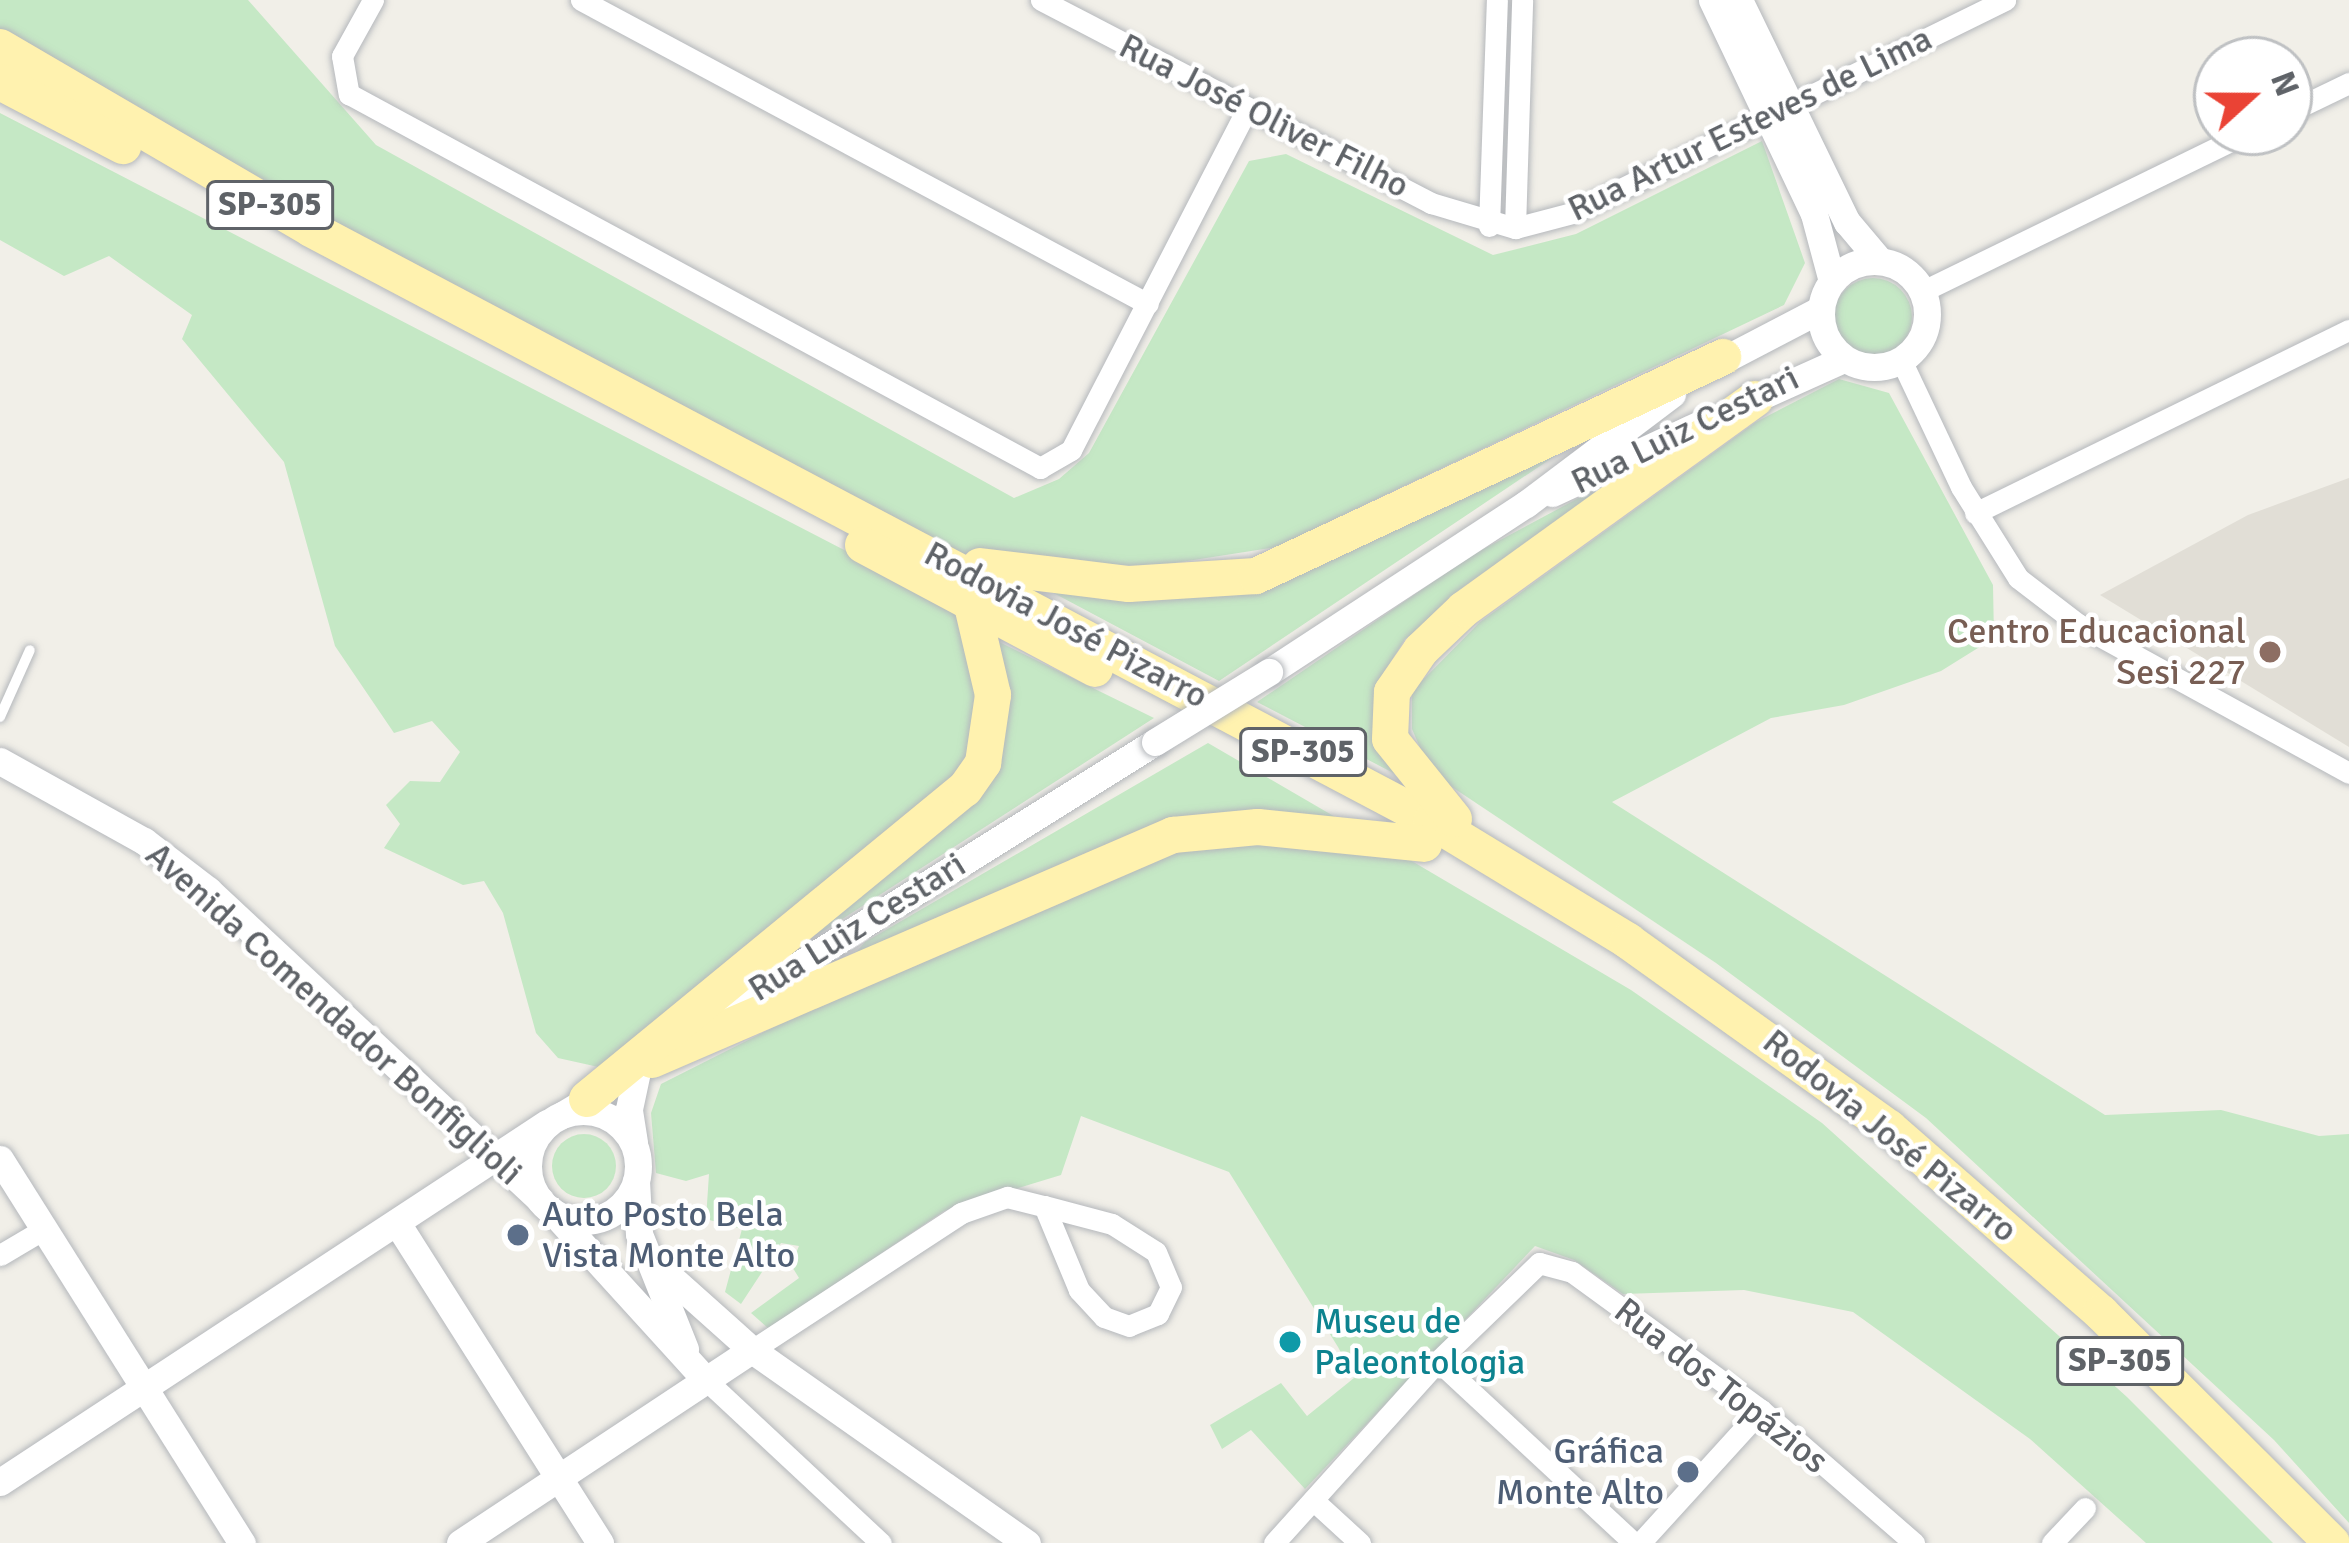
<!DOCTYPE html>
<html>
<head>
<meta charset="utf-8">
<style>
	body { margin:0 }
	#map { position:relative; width:2349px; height:1543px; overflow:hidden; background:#f1efe8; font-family:Signika,sans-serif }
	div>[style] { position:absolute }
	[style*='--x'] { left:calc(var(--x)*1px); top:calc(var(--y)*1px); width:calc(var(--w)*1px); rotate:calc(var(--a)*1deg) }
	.education>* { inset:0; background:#e1ded6 }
	.green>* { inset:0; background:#c5e8c5 }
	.round { border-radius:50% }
	.roads { filter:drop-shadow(0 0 3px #b5b8bc) drop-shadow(0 0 3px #b5b8bc) }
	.service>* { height:10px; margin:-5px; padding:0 5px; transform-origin:5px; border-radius:5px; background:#fff }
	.minor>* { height:21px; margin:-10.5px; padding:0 10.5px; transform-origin:10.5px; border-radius:10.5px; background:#fff }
	.tertiary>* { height:27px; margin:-13.5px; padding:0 13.5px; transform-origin:13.5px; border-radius:13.5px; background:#fff }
	.tertiary>.ring { margin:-13.5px; padding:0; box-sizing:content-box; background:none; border:27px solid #fff; border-radius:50% }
	.primary>* { height:36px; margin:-18px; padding:0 18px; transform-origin:18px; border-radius:18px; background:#fff2af }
	.bridges { filter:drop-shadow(0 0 3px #b5b8bc) drop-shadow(0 0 3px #b5b8bc) }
	.tertiary-bridge>* { height:27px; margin:-13.5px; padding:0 13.5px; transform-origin:13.5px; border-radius:13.5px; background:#fff }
	.dots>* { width:33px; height:33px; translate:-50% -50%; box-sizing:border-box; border:6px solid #fff; border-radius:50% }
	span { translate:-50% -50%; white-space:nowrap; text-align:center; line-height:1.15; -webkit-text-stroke:9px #fff; paint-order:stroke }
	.shield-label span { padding:3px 9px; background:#fff; border:3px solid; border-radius:9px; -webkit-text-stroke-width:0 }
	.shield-label { font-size:33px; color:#5f6368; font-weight:700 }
	.street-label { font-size:36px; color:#5f6368 }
	.education-label { font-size:36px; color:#785e54 }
	.right { translate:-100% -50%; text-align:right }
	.service-label { font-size:36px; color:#4e5e75 }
	.left { translate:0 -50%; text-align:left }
	.culture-label { font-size:36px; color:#0d838f }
	.north { position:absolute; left:2193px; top:36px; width:120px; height:120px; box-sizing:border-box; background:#fff; border:3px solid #bfc1c3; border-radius:50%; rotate:69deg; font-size:33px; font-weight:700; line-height:48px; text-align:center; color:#5f6368 }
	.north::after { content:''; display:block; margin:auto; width:42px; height:54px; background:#ea4335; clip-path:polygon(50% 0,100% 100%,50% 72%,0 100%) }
</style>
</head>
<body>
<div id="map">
	<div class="education">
		<div style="clip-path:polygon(2349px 478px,2349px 747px,2100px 595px,2248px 515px)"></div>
	</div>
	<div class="green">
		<div style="clip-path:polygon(0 0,248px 0,376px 145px,1014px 498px,1059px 479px,1089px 453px,1249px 161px,1286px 154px,1493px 255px,1576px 234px,1762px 141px,1805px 263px,1784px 305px,1276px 547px,1149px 567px,961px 554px,477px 303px,0 35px)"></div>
		<div style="clip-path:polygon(0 113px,962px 611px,983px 708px,973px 760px,603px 1068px,558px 1058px,536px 1033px,503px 913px,484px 881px,463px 885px,384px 848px,400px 824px,386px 805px,410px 781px,440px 782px,460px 752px,432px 721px,394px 733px,335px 646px,284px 462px,182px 339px,192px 315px,109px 256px,64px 276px,0 240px)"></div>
		<div class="round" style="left:1834px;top:278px;width:78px;height:78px"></div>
		<div style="clip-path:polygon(1839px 379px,1889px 393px,1993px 585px,1994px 638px,1941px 671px,1844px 705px,1771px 718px,1612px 802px,2105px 1115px,2221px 1110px,2319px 1136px,2349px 1134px,2349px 1523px,2274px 1440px,1926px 1118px,1716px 963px,1440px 779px,1424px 757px,1412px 729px,1412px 691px,1480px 622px,1756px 422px)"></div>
		<div style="clip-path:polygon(1637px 401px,1219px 681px,1046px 589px,1250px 589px)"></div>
		<div style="clip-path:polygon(1629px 471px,1405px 639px,1380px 679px,1401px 777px,1257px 702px,1474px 554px)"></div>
		<div style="clip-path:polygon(995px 640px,1154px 718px,819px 934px,792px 943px,986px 788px)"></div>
		<div style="clip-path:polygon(1208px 743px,1349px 825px,1239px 817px,845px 965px,865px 942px)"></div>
		<div style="clip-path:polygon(1210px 839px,1410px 860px,1631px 990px,1822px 1123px,2127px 1397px,2273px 1543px,2146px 1543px,2030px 1439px,1853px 1312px,1744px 1290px,1623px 1294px,1574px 1260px,1535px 1246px,1305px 1489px,1251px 1430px,1222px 1449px,1210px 1425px,1281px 1383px,1307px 1416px,1354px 1378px,1338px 1347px,1229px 1172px,1081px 1116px,1061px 1175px,944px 1211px,769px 1329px,751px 1313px,799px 1278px,791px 1265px,799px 1246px,781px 1243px,741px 1304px,725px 1292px,742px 1229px,706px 1219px,709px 1174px,686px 1181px,656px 1173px,651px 1113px,661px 1084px,873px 977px)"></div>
		<div class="round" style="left:552px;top:1134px;width:64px;height:64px"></div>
	</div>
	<div class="roads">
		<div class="service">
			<div style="--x:0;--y:717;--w:73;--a:-65.9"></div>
		</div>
		<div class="minor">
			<div style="--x:373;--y:0;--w:64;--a:119"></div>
			<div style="--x:342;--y:56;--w:39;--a:80"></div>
			<div style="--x:349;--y:94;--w:786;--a:28.42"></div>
			<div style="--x:1040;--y:468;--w:36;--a:-30"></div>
			<div style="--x:1071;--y:450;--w:384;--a:-62.7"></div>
			<div style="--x:581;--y:0;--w:643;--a:28.2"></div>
			<div style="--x:1041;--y:0;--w:440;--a:27.5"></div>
			<div style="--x:1431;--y:203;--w:88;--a:16.6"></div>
			<div style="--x:1515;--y:228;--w:59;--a:-14.7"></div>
			<div style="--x:1572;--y:213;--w:483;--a:-26.2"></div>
			<div style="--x:2289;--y:112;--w:67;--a:-25.8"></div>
			<div style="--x:1489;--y:226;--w:226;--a:-88"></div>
			<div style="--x:1515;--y:228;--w:228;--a:-88.2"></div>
			<div style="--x:1923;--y:291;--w:363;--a:-26"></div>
			<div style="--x:1901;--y:360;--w:140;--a:64.7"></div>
			<div style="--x:1961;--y:487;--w:107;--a:57.9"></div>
			<div style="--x:2018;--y:578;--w:76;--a:37.5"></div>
			<div style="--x:2078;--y:624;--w:309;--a:28.8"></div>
			<div style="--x:1975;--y:513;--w:416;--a:-26.1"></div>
			<div style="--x:0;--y:1255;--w:51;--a:-30.6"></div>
			<div style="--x:752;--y:1350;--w:250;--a:-33.2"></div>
			<div style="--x:961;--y:1213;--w:49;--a:-19.2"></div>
			<div style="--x:1007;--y:1197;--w:38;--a:14"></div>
			<div style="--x:1044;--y:1206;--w:70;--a:14.8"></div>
			<div style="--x:1112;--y:1224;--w:52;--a:32.5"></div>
			<div style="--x:1156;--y:1252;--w:38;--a:67"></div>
			<div style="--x:1171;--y:1287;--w:30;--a:116"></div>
			<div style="--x:1158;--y:1314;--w:31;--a:158"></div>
			<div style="--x:1129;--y:1326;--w:27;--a:-160"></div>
			<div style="--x:1104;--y:1317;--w:37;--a:-133"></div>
			<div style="--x:1079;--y:1290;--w:91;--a:-112.6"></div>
			<div style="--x:1438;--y:1361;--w:267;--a:42.9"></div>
			<div style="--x:706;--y:1380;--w:239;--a:43"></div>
			<div style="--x:1313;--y:1500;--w:64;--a:42.5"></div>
			<div style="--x:1274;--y:1543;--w:245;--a:-48"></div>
			<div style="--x:1438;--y:1361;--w:141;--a:-44.1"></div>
			<div style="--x:1539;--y:1263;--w:34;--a:15"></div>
			<div style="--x:1572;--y:1272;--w:234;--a:36.1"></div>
			<div style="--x:1761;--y:1410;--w:203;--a:41"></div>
			<div style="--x:1640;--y:1543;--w:180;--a:-47.7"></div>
			<div style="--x:2052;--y:1543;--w:48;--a:-46.7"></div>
		</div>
		<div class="tertiary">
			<div style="--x:1712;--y:0;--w:237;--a:64.5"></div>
			<div style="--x:1814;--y:214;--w:69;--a:75"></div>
			<div style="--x:1739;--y:0;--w:247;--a:64.1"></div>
			<div style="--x:1847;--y:222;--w:51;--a:49.8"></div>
			<div class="ring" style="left:1821px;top:261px;width:79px;height:79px"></div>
			<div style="--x:1708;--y:368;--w:127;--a:-27.6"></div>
			<div style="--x:1737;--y:407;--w:117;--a:-24.2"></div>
			<div style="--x:1552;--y:493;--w:166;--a:-25"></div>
			<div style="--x:1269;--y:672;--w:307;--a:-33.2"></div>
			<div style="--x:1526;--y:504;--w:183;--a:-37"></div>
			<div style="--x:0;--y:761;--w:165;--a:29.1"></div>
			<div style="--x:144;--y:841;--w:81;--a:37.4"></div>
			<div style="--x:208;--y:890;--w:454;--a:43"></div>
			<div style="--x:696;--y:1029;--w:541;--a:-32.02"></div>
			<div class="ring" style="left:528px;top:1111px;width:83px;height:83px"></div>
			<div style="--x:562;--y:1115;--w:49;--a:-30.8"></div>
			<div style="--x:634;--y:1142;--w:33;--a:-99"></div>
			<div style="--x:629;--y:1109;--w:40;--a:-78"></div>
			<div style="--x:0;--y:1159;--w:454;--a:57.8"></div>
			<div style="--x:636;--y:1181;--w:53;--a:86.8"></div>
			<div style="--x:639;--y:1234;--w:124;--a:68.2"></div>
			<div style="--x:552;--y:1211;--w:229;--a:47.7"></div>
			<div style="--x:397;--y:1223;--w:379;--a:57.6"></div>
			<div style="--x:649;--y:1258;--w:138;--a:41.8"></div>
			<div style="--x:752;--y:1350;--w:336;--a:35.1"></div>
			<div style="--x:0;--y:1482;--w:654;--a:-33.28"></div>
			<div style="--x:460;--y:1543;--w:350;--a:-33.5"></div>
		</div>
		<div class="primary">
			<div style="--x:0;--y:47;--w:360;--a:30.3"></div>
			<div style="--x:311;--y:229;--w:1267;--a:27.86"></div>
			<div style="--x:1431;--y:821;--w:231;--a:31.3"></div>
			<div style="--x:1628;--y:941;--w:321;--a:35.6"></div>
			<div style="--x:1889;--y:1128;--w:281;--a:41.1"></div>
			<div style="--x:2101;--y:1313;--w:326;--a:44.9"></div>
			<div style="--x:0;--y:82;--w:139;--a:27.5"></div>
			<div style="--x:863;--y:545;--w:263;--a:28.1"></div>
			<div style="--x:980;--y:566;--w:150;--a:6.9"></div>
			<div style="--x:1129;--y:584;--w:127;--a:-3.6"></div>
			<div style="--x:1256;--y:576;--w:516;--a:-25.12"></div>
			<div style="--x:1454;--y:819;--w:102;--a:-128.7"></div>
			<div style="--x:1390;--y:739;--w:47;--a:-87.6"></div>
			<div style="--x:1392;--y:692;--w:51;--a:-55.4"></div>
			<div style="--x:1421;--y:650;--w:59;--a:-43.6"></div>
			<div style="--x:1464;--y:609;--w:359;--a:-35.8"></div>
			<div style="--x:652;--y:1060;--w:568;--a:-23.36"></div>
			<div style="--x:1173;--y:835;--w:85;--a:-5.4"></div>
			<div style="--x:1258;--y:827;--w:167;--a:5.8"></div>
			<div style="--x:587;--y:1099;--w:489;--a:-39.4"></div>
			<div style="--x:965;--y:789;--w:32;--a:-55"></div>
			<div style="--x:983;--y:763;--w:69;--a:-81.6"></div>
			<div style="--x:993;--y:695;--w:97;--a:-103.2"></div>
		</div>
	</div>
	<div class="bridges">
		<div class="tertiary-bridge">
			<div style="--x:1155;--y:742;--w:134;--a:-31.6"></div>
		</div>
	</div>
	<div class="dots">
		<div style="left:2270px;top:652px;background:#8d6e63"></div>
		<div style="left:518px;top:1235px;background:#5c6f8a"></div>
		<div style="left:1290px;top:1342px;background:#0f9aa8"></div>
		<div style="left:1688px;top:1472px;background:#5c6f8a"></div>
	</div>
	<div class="shield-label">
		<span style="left:270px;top:205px">SP-305</span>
		<span style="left:1303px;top:752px">SP-305</span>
		<span style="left:2120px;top:1361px">SP-305</span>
	</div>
	<div class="street-label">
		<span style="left:1264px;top:116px;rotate:27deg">Rua José Oliver Filho</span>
		<span style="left:1750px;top:124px;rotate:-26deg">Rua Artur Esteves de Lima</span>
		<span style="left:1685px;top:430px;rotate:-26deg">Rua Luiz Cestari</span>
		<span style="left:1066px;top:625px;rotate:28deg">Rodovia José Pizarro</span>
		<span style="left:857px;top:927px;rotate:-32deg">Rua Luiz Cestari</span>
		<span style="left:334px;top:1014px;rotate:42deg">Avenida Comendador Bonfiglioli</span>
		<span style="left:1890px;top:1136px;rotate:39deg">Rodovia José Pizarro</span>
		<span style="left:1721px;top:1386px;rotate:38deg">Rua dos Topázios</span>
	</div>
	<div class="education-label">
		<span class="right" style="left:2246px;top:652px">Centro Educacional<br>Sesi 227</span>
	</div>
	<div class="service-label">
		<span class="left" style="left:542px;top:1235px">Auto Posto Bela<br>Vista Monte Alto</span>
		<span class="right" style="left:1664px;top:1472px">Gráfica<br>Monte Alto</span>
	</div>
	<div class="culture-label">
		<span class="left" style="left:1314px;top:1342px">Museu de<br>Paleontologia</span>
	</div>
	<div class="north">N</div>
</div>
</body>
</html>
